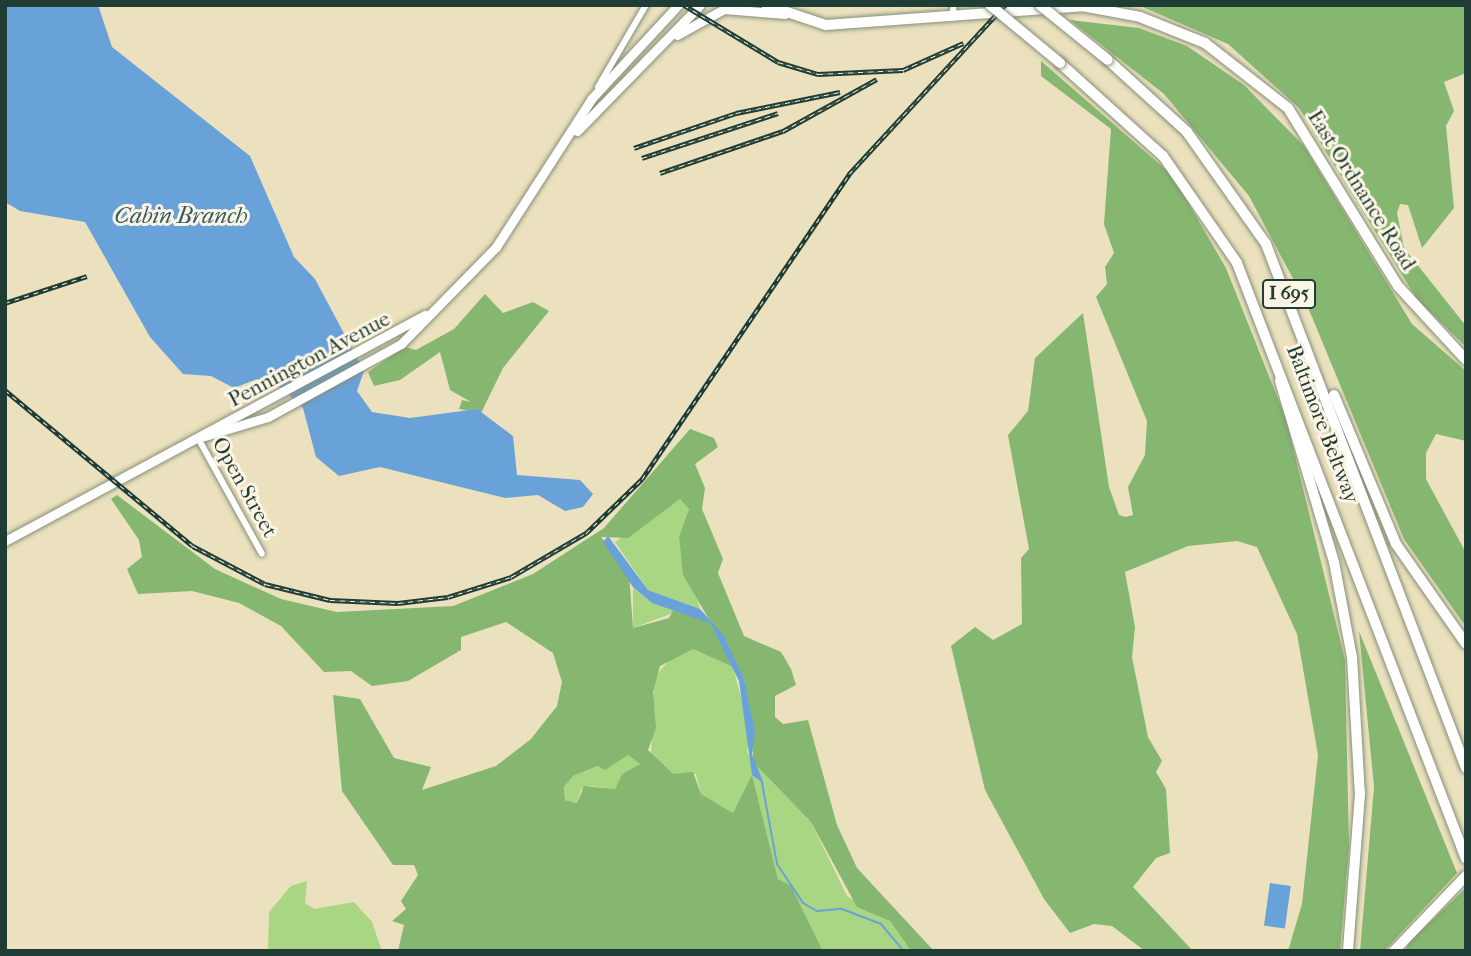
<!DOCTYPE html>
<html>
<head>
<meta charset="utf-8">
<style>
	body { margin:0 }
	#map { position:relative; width:1471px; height:956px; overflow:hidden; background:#ebe1be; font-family:"IM FELL French Canon",serif }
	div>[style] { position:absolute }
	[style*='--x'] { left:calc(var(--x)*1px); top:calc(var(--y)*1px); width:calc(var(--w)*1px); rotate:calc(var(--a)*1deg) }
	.green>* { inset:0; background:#a9d682 }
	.forest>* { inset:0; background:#86b770 }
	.water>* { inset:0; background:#69a2d8; transform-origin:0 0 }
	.stream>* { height:2px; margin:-1px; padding:0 1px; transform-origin:1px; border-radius:1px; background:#69a2d8 }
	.roads { filter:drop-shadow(0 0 2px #858f79) drop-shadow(0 0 2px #858f79) }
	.street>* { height:6px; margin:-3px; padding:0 3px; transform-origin:3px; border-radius:3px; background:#fff }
	.secondary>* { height:9px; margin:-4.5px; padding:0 4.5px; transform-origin:4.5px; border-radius:4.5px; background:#fff }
	.primary>* { height:10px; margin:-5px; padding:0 5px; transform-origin:5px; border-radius:5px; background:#fff }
	.highway>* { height:10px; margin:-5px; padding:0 5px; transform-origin:5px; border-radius:5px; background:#fff }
	.rail>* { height:4.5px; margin-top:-2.25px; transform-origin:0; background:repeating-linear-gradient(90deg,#fcf5e5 0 5px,#1f3d34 0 10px); box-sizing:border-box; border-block:2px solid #1f3d34 }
	.bridges { filter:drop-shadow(0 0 2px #858f79) drop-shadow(0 0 2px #858f79) }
	.highway-bridge>* { height:10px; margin:-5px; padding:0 5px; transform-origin:5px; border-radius:5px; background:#fff }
	span { translate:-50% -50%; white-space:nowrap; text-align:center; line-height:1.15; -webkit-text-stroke:6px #fcf5e5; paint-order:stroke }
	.shield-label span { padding:2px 5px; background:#fcf5e5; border:2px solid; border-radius:5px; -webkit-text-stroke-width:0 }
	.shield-label { font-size:19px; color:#1f3d34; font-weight:700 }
	.street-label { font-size:21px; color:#1f3d34 }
	.water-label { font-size:23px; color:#355b65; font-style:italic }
	.frame { position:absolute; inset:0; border:7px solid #1f3d34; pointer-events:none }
</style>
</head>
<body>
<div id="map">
	<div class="green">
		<div style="clip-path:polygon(680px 499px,689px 509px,679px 536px,700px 609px,648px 590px,615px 542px)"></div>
		<div style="clip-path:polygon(633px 587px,652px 603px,674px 609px,673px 613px,633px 628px)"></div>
		<div style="clip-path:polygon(693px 649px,733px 667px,750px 732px,747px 752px,764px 784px,754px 763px,811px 822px,847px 896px,890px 921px,911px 951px,823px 951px,795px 894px,778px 879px,752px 776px,733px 813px,701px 794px,696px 774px,673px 774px,651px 756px,654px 678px,675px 653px)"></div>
		<div style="clip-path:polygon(628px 755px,640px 764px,622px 774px,615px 789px,591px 786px,581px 789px,577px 803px,565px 800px,564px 787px,573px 776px)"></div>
		<div style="clip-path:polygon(307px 881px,305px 903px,314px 909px,354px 902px,372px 922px,382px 951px,268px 951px,269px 912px,291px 886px)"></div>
	</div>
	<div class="forest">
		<div style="clip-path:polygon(1138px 5px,1466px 5px,1466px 73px,1444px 82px,1454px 111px,1446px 126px,1454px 208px,1422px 248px,1408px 205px,1400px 204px,1397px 213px,1404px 248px,1466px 326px,1466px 347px,1417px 299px,1299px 108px,1228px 44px)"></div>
		<div style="clip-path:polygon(1070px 20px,1139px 28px,1187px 46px,1244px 85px,1304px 146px,1412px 324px,1466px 371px,1466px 441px,1436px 434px,1426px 453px,1426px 479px,1466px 553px,1466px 627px,1404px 539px,1307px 305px,1249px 196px,1164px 94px)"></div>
		<div style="clip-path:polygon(1041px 61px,1172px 175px,1226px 268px,1286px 419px,1345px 660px,1349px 847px,1340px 951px,1288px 951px,1302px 904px,1318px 755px,1297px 634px,1257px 547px,1237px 541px,1188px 546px,1125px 572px,1135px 627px,1132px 657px,1148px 737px,1162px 761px,1156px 772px,1166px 789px,1170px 853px,1156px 858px,1133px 887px,1193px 951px,1145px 951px,1112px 926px,1094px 924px,1070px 933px,1044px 899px,985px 790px,951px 646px,975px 627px,993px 640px,1022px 624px,1021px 558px,1029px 549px,1008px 435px,1028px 411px,1035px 358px,1083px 313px,1109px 487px,1119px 515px,1126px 517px,1133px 515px,1128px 487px,1145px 455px,1147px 421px,1096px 297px,1107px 284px,1105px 267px,1114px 253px,1104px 224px,1111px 129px,1041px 76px)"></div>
		<div style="clip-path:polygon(485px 294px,503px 313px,533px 302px,549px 311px,503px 368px,481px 413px,459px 409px,462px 400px,471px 402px,450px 390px,440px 352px,400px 380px,374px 386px,368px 372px,405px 347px,416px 350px,454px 329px)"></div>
		<div style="clip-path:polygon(evenodd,690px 429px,714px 438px,718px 447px,695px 464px,705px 488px,702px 509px,723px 559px,718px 573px,744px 636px,781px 652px,791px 669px,796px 685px,775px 696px,775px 717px,783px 724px,808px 720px,837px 825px,857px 868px,934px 951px,911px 951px,890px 921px,857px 907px,811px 822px,754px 763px,744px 679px,683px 575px,679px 536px,689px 509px,680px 499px,628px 538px,601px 537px,629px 573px,633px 628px,669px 618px,674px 609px,696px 613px,710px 623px,733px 667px,693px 649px,660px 666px,653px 692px,656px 728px,648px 750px,673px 774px,693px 772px,701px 794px,733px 813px,752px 775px,778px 879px,791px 886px,823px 951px,398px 951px,404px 925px,392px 921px,406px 909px,401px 901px,418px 875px,414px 865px,393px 865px,342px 791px,333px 695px,360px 699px,394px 758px,431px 767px,422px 790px,496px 766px,531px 739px,557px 706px,562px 682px,553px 653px,506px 622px,461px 637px,461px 650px,408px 681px,372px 686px,351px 671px,324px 672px,281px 626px,239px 603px,192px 591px,138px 594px,127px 569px,142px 557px,139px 540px,111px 499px,117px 495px,215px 569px,281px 599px,337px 612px,453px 606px,533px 574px,604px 528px,690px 429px,628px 755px,640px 764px,622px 774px,615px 789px,584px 786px,577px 803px,565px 800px,564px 787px,573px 776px,598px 766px,605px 770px,628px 755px)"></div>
		<div style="clip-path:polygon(1359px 631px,1457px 873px,1384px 951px,1360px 951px,1374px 787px)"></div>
		<div style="clip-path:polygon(1466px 888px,1466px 951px,1405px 951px,1410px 941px)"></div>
	</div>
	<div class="water">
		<div style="clip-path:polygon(5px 5px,98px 5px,112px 47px,250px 156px,294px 257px,315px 279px,364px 371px,357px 391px,372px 412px,410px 418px,477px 409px,513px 436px,517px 475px,580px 480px,593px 494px,583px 507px,565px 511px,538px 495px,505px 498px,380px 467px,339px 476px,316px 457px,303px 408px,280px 387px,257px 379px,234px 388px,211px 376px,183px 374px,150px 337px,85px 222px,20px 211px,5px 202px)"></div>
		<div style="clip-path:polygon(608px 536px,648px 590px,700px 609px,724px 636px,744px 679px,755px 731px,752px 754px,764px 784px,752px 775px,739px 681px,710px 623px,652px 603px,633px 587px,603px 542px)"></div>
		<div style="left:1270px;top:883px;width:21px;height:43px;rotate:8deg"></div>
	</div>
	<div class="stream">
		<div style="--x:762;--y:783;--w:82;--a:79.5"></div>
		<div style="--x:777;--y:864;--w:47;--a:56.3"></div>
		<div style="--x:803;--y:903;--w:16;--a:30"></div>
		<div style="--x:817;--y:911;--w:25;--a:-5"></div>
		<div style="--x:842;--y:909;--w:42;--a:21"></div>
		<div style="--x:881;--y:924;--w:35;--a:50"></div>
	</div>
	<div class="roads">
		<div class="street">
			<div style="--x:952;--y:14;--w:9;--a:-77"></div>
			<div style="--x:598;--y:87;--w:95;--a:-59.7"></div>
			<div style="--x:198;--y:438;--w:132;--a:61.1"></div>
		</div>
		<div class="secondary">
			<div style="--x:677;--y:35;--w:54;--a:-29"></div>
			<div style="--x:724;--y:9;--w:61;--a:4.7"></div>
			<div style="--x:577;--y:131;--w:176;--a:-45.7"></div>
			<div style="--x:198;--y:438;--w:73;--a:-16.7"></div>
			<div style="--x:268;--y:417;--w:152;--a:-28.8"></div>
			<div style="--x:401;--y:344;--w:136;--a:-45.6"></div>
			<div style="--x:496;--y:247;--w:177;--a:-57.2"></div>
			<div style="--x:592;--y:98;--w:127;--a:-47.2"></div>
			<div style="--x:5;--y:541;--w:477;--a:-28.3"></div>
		</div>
		<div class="primary">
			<div style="--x:766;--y:5;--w:63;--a:18.4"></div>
			<div style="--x:826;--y:25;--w:257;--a:-4.2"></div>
			<div style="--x:1082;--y:6;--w:59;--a:10.7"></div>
			<div style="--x:1140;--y:17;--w:70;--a:21.8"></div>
			<div style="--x:1205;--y:43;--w:105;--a:38.1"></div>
			<div style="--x:1288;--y:108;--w:209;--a:58.3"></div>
			<div style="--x:1398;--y:286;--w:100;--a:47.4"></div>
		</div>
		<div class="highway">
			<div style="--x:1108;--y:60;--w:107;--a:42.3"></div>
			<div style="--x:1187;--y:132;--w:137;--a:54.8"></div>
			<div style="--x:1266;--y:244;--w:561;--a:69.11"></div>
			<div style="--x:1060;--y:63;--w:139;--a:42.1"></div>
			<div style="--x:1163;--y:156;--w:130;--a:55.3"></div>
			<div style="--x:1237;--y:263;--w:638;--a:68.98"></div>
			<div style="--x:1280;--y:381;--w:189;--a:73.4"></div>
			<div style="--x:1334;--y:562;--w:97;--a:79.3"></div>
			<div style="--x:1352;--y:657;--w:137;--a:86.7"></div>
			<div style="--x:1360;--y:794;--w:157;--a:94.4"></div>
			<div style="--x:1334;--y:395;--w:161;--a:67.4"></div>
			<div style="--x:1396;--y:544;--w:122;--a:55"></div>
			<div style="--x:1394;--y:951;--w:104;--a:-46.2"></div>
		</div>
	</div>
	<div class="rail">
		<div style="--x:684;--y:5;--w:110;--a:31.2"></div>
		<div style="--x:778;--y:62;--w:42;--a:16.7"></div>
		<div style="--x:818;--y:74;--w:85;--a:-2.7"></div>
		<div style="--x:903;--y:70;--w:66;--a:-24.2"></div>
		<div style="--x:634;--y:148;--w:108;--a:-18.9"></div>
		<div style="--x:736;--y:113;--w:106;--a:-11.4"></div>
		<div style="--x:642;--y:158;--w:143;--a:-18.3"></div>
		<div style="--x:660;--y:173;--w:130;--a:-18.9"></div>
		<div style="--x:783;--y:131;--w:107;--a:-29"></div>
		<div style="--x:5;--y:303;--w:86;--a:-18.2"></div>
		<div style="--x:5;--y:390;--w:244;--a:39.7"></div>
		<div style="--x:193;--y:546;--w:81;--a:27.8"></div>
		<div style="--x:265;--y:584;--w:67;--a:13.8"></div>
		<div style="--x:330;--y:600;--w:68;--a:2.5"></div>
		<div style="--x:398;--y:603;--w:50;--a:-6.8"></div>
		<div style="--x:448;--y:597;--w:66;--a:-17.6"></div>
		<div style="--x:511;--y:577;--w:87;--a:-30.4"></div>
		<div style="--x:586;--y:533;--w:78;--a:-44"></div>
		<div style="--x:642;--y:479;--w:369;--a:-55.8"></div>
		<div style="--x:849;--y:174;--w:230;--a:-47.3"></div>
	</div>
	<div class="bridges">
		<div class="highway-bridge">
			<div style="--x:990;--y:5;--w:91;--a:39.6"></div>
			<div style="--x:1040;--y:5;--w:87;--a:39"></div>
		</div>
	</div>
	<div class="shield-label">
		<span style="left:1289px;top:294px">I 695</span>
	</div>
	<div class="street-label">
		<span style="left:1362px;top:190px;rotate:58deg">East Ordnance Road</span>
		<span style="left:309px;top:359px;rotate:-28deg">Pennington Avenue</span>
		<span style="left:1323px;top:424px;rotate:69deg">Baltimore Beltway</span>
		<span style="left:245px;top:487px;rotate:61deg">Open Street</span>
	</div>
	<div class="water-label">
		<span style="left:181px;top:216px">Cabin Branch</span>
	</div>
	<div class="frame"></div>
</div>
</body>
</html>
